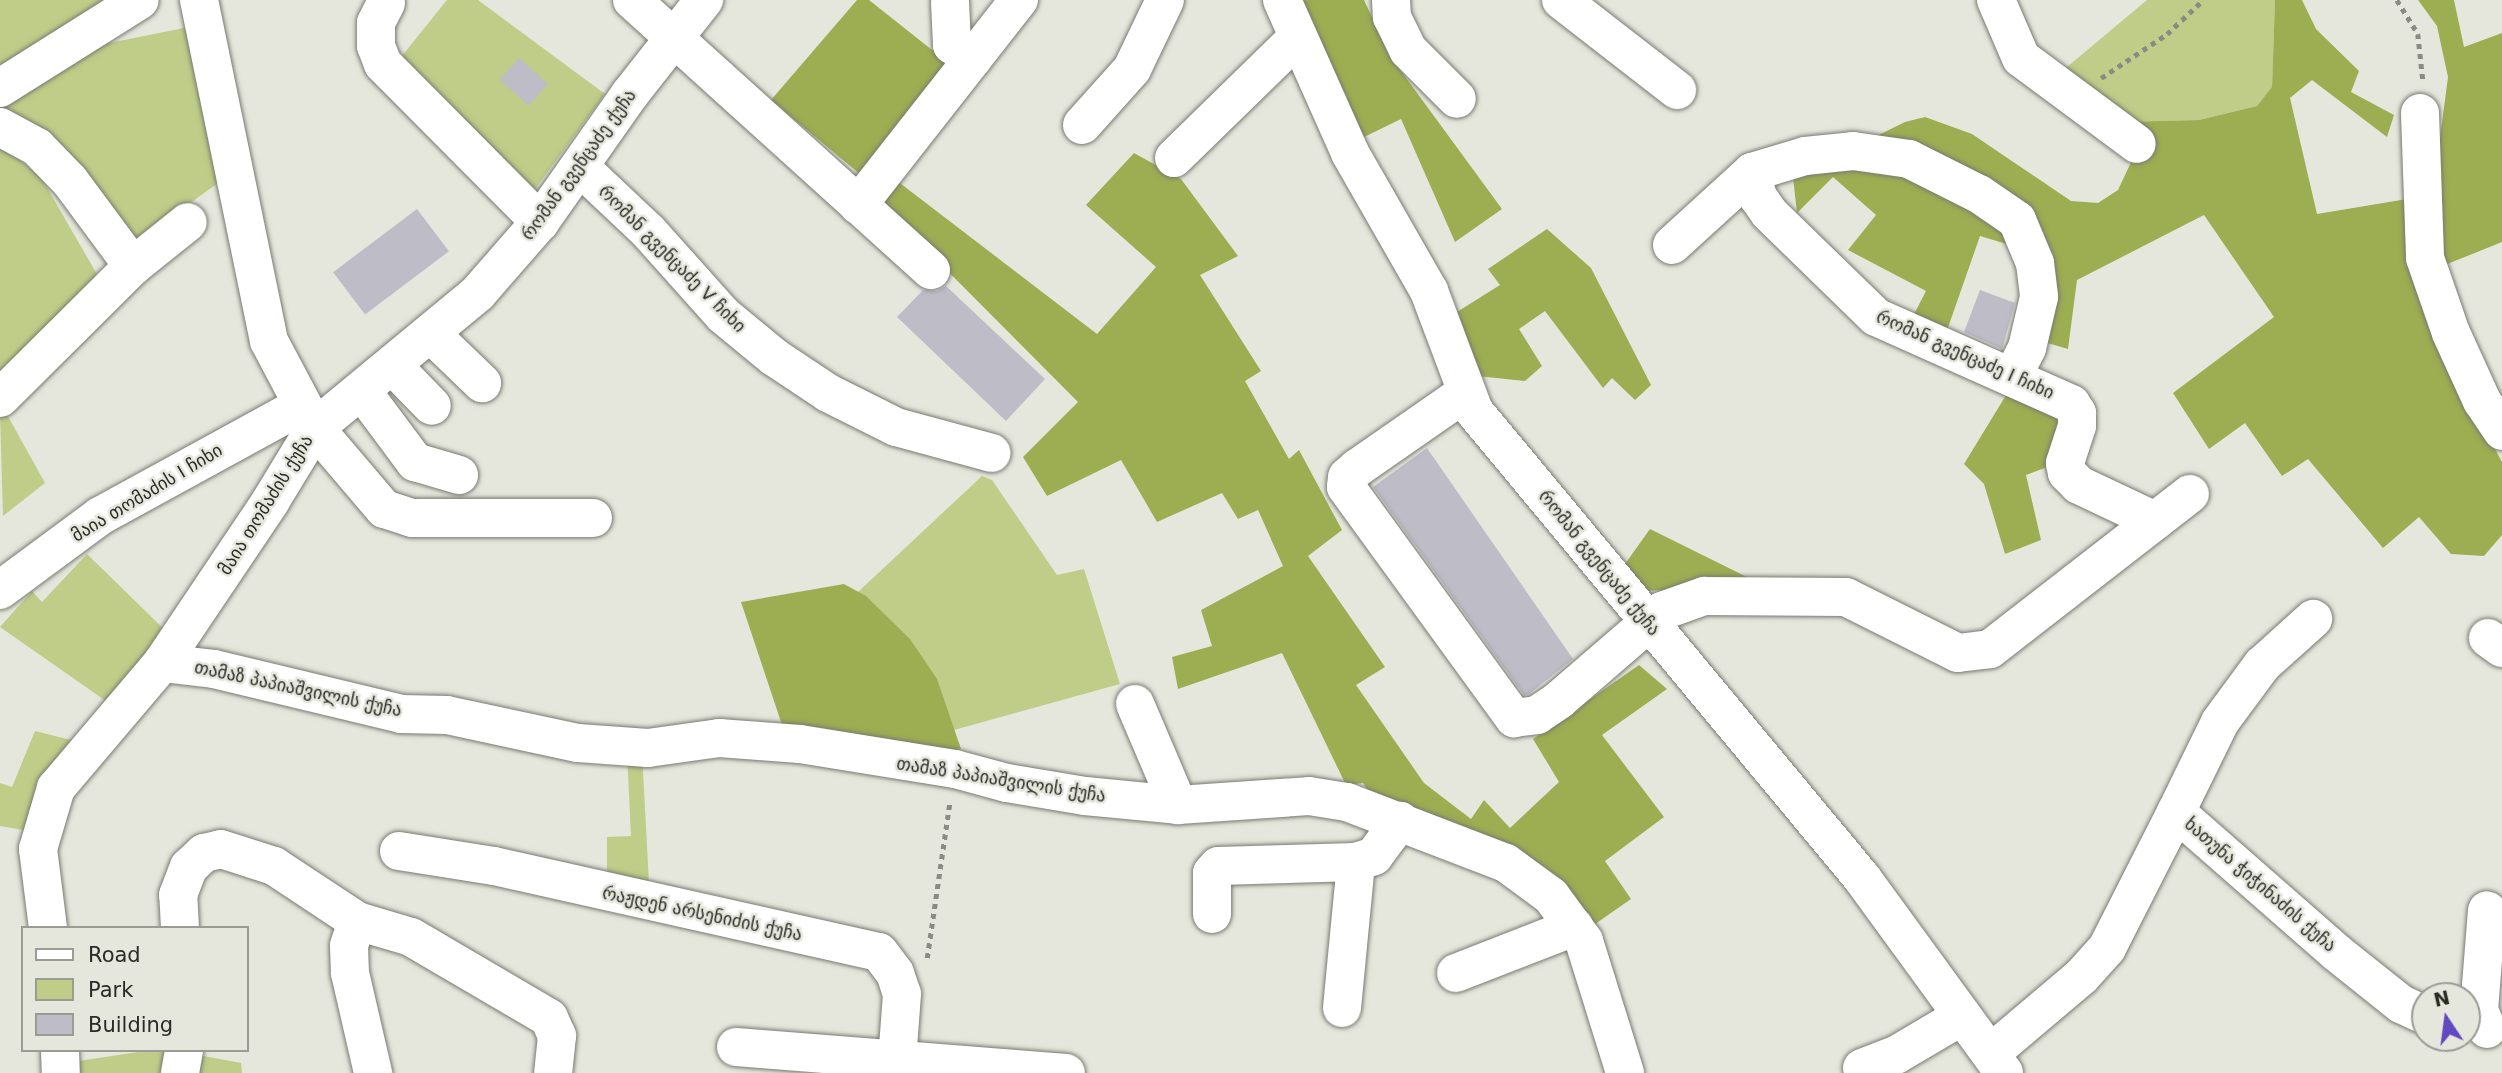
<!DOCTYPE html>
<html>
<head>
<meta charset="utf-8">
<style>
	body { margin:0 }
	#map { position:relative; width:2502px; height:1073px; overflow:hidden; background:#e5e7dd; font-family:"DejaVu Sans","Noto Sans Georgian",sans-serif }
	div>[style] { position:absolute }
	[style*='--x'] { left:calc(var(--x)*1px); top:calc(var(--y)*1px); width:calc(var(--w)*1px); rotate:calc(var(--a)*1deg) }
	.green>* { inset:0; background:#bfcd88 }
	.forest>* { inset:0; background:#9dad52 }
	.building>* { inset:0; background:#bdbcc7; transform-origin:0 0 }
	.path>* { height:4.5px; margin-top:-2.25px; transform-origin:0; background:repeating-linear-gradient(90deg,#8a8b84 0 5px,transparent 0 10px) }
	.roads { filter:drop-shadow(0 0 2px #787a70) drop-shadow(0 0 2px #787a70) }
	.minor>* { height:38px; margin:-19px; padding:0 19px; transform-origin:19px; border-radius:19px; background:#fff }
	span { translate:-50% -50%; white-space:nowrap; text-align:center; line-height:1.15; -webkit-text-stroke:5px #e5e7dd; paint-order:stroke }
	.street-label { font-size:18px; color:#2a2b27 }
	.legend { position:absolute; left:21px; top:926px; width:228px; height:126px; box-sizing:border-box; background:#e5e7dd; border:2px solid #9a9c94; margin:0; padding:9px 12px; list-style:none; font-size:21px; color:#2a2b27 }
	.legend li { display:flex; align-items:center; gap:14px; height:35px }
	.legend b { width:35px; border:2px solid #9a9c94 }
	.north { position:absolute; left:2411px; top:982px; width:70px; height:70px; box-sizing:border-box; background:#e5e7dd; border:2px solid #9a9c94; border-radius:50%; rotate:347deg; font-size:19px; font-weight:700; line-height:28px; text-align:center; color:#2a2b27 }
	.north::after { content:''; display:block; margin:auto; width:24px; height:32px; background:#6349c1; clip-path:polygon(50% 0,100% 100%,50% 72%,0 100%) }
</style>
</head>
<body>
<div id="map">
	<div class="green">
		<div style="clip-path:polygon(0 0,121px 0,0 75px)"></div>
		<div style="clip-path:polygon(447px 0,478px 0,605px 94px,530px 196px,397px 62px)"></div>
		<div style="clip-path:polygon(2147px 0,2275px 0,2272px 88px,2257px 106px,2199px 120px,2121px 122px,2055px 77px)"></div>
		<div style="clip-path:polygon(184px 28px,196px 42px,228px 176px,134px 243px,0 112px,0 105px,89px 47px)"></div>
		<div style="clip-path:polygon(0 143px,42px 179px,98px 276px,0 374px)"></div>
		<div style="clip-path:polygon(4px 409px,45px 483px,3px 516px,0 414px)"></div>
		<div style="clip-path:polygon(982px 476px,992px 480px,1057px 575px,1084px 569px,1120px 684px,954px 730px,910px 639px,858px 592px)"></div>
		<div style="clip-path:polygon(87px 554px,171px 636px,113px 706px,0 627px,32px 591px,42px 602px)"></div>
		<div style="clip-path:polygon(35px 731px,79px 742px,29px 831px,0 826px,0 783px,12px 787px)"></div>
		<div style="clip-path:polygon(642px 751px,649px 884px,607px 875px,607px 837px,631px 836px,627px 752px)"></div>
		<div style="clip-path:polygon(151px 1050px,174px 1050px,169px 1073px,73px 1073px,72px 1062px)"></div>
		<div style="clip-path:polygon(198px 1055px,241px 1063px,242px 1073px,196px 1073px)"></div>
	</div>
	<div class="forest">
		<div style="clip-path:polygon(857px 0,869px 0,956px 69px,867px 180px,771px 100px)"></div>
		<div style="clip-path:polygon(1292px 0,1364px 0,1390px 56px,1502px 209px,1455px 242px,1401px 119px,1356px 141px)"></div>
		<div style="clip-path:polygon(2275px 0,2302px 0,2316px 29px,2359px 71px,2351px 92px,2394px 115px,2387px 137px,2312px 80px,2290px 98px,2317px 214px,2413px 198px,2460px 384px,2502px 462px,2502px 535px,2484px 556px,2451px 554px,2419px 517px,2383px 548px,2308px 459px,2282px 476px,2245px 423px,2209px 449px,2173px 393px,2274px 317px,2204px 215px,2077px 280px,2068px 349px,2044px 342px,2050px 257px,1980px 236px,1944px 339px,1911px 320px,1926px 291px,1848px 250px,1876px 215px,1833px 177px,1797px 213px,1793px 177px,1905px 122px,1925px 117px,1972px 134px,2071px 201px,2098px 203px,2118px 190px,2133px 158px,2121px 122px,2199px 120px,2257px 106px,2272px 87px)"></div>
		<div style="clip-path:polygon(2418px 0,2454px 0,2464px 47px,2502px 33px,2502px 242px,2435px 269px,2432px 199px,2448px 77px,2437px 26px)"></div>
		<div style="clip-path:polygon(1134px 153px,1181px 179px,1238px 256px,1200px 275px,1261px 371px,1245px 381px,1289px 459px,1299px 450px,1342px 530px,1308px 556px,1385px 667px,1356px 685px,1424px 783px,1471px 819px,1484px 800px,1510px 828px,1559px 782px,1533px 739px,1639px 665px,1667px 689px,1602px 735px,1664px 817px,1605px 861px,1631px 899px,1588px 929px,1379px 807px,1363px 783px,1346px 785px,1282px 653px,1178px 689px,1172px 657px,1212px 646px,1201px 610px,1283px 566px,1258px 510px,1238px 519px,1222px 493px,1157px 522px,1121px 460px,1047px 496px,1023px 457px,1078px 402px,876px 199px,892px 177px,1097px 334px,1156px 267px,1086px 205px)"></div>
		<div style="clip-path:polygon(1547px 229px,1591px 268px,1651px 385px,1635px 400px,1612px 378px,1603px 388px,1545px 311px,1519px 329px,1542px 366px,1525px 381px,1467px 375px,1449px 317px,1500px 285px,1488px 269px)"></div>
		<div style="clip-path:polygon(2011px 387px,2067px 410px,2055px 464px,2026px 475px,2041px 540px,2005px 554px,1984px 484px,1964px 464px)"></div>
		<div style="clip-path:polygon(1650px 529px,1763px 585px,1645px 591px,1615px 578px)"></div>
		<div style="clip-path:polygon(844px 584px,866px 596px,910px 639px,937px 679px,961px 749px,919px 759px,786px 737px,741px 602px)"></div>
	</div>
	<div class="building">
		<div style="left:519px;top:58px;width:39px;height:29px;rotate:42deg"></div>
		<div style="left:417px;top:209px;width:53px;height:105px;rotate:53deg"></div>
		<div style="clip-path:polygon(946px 286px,1045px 379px,1006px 421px,897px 317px,923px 290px,937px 291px)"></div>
		<div style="clip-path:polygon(1980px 290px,2015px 303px,2002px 349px,1964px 332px)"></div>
		<div style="clip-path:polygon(1427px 448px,1573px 659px,1529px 694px,1524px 695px,1373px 487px)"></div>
	</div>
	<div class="path">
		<div style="--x:2397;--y:0;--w:40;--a:58"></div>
		<div style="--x:2418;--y:34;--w:46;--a:83.8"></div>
		<div style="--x:2101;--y:78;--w:79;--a:-33.7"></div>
		<div style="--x:2167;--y:34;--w:50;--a:-43.4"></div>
		<div style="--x:927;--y:958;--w:159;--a:-81.7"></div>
	</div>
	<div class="roads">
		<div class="minor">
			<div style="--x:632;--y:0;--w:403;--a:42.1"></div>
			<div style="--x:1282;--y:0;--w:167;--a:66"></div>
			<div style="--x:1350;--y:153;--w:159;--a:60.2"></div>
			<div style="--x:1429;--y:291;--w:128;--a:69.4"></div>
			<div style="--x:1474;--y:411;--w:607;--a:50.28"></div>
			<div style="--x:1862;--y:878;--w:241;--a:53.9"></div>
			<div style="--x:1391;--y:0;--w:17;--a:87"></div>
			<div style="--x:1392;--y:17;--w:37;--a:64"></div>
			<div style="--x:1408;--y:50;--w:69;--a:45"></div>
			<div style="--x:1561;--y:0;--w:147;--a:37.8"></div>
			<div style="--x:1996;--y:0;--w:63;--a:66.7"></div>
			<div style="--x:2021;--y:58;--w:144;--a:36.6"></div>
			<div style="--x:950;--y:2;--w:43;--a:87.3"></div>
			<div style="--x:952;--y:45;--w:25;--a:32"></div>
			<div style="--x:386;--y:3;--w:22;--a:117"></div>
			<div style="--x:376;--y:23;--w:23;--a:90"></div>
			<div style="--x:376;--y:46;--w:19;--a:69"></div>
			<div style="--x:383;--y:64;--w:223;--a:45.2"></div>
			<div style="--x:0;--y:88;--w:165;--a:-32.2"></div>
			<div style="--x:2420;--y:113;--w:145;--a:88"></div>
			<div style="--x:2425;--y:258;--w:79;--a:70.9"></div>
			<div style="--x:2451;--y:333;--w:75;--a:65.5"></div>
			<div style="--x:2482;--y:401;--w:36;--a:56"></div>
			<div style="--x:1082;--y:125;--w:75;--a:-48.2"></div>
			<div style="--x:1132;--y:69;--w:76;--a:-64.4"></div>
			<div style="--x:0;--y:127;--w:42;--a:28.4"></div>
			<div style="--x:37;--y:147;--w:47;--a:45.9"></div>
			<div style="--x:70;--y:181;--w:106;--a:53.5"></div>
			<div style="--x:1174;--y:158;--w:172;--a:-44.3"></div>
			<div style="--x:580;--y:167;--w:93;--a:43.3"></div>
			<div style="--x:648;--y:231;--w:113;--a:48.2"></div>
			<div style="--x:723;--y:315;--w:66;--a:39.5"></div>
			<div style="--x:774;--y:357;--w:65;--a:33.7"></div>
			<div style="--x:828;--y:393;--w:76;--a:26.6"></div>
			<div style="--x:896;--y:427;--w:99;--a:15.2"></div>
			<div style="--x:1752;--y:172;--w:26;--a:77"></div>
			<div style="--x:1758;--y:197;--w:19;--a:55"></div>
			<div style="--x:1769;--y:213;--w:149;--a:44.2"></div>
			<div style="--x:1876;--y:317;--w:214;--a:24"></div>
			<div style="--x:2071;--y:404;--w:11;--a:56"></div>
			<div style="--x:2077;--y:413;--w:13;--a:90"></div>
			<div style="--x:2077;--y:426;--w:39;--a:108"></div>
			<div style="--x:2065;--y:463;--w:10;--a:79"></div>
			<div style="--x:2067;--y:473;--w:17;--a:45"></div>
			<div style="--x:2079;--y:485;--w:84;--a:25.3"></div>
			<div style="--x:858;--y:205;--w:261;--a:-51.9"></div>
			<div style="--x:1672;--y:245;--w:108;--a:-42.4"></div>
			<div style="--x:1752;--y:172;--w:55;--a:-16.8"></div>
			<div style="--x:1805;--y:156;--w:48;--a:-5.9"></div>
			<div style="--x:1853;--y:151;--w:57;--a:8.1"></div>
			<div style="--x:1909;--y:159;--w:78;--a:26.6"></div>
			<div style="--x:1979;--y:194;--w:46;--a:34.4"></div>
			<div style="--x:2017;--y:220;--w:47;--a:67.3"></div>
			<div style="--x:2035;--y:263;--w:34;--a:83"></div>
			<div style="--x:2039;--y:297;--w:52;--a:103.2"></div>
			<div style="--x:2027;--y:348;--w:33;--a:117"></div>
			<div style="--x:431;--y:334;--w:71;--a:43.9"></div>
			<div style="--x:394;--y:367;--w:54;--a:45.7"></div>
			<div style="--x:362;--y:391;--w:89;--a:53.3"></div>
			<div style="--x:415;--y:462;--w:46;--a:16.5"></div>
			<div style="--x:1465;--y:393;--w:131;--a:145.2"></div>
			<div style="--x:1357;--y:468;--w:13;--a:138"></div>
			<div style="--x:1347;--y:477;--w:10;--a:96"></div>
			<div style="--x:1346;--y:487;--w:286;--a:54"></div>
			<div style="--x:1514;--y:718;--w:23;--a:-7"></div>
			<div style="--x:1537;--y:715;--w:27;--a:-34"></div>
			<div style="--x:1559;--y:700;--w:136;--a:-40.8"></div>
			<div style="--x:1662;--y:611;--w:45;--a:-19.7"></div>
			<div style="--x:1704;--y:596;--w:142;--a:0.4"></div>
			<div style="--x:1846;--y:597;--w:125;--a:26.6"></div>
			<div style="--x:1958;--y:653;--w:32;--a:-7"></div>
			<div style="--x:1990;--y:649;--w:253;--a:-37.8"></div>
			<div style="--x:0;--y:398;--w:187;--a:-44.8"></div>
			<div style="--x:133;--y:266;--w:70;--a:-38.7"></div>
			<div style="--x:593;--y:518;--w:181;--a:180"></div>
			<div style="--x:412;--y:518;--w:29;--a:-162"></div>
			<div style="--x:384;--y:509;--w:106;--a:-130.4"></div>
			<div style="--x:315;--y:428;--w:212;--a:-39.6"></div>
			<div style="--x:478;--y:293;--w:94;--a:-48.9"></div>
			<div style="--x:540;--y:222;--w:156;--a:-54.9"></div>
			<div style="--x:630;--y:94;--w:120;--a:-51.8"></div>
			<div style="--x:0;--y:590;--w:124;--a:-36.5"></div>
			<div style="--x:100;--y:516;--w:229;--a:-28.7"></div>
			<div style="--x:2488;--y:638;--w:17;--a:36"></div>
			<div style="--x:162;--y:663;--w:52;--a:6.6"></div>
			<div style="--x:214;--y:669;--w:192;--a:13.5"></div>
			<div style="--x:401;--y:714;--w:46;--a:1.2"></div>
			<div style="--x:447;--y:715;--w:134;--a:12.1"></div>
			<div style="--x:578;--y:743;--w:70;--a:4.1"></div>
			<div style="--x:648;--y:748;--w:72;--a:-8"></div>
			<div style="--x:719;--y:738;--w:81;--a:4.2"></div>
			<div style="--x:800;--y:744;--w:157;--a:9.2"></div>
			<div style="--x:955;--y:769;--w:54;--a:15.1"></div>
			<div style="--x:1007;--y:783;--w:79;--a:9.5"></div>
			<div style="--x:1085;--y:796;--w:93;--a:5.5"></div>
			<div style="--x:1178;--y:805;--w:131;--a:-3.9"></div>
			<div style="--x:1309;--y:796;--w:38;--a:9"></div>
			<div style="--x:1347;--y:802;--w:170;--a:21"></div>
			<div style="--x:1506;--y:863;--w:56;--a:36.3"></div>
			<div style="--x:1551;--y:896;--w:56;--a:53.7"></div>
			<div style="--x:1584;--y:941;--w:138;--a:72.7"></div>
			<div style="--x:1135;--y:704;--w:110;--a:66.9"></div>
			<div style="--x:2176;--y:812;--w:100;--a:-63.9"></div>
			<div style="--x:2220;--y:722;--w:71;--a:-53.6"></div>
			<div style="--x:2262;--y:665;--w:69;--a:-42"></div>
			<div style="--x:399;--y:851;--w:96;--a:9"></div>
			<div style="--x:494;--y:866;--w:394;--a:12.6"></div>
			<div style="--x:879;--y:952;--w:26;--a:53"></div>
			<div style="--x:895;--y:973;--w:22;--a:72"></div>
			<div style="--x:902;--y:994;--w:79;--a:94.3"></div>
			<div style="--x:1212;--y:914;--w:41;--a:-90"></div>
			<div style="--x:1212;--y:873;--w:9;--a:-49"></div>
			<div style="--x:1218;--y:866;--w:138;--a:-1.7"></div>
			<div style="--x:1356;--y:862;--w:19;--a:-18"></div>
			<div style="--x:1374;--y:856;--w:44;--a:-53.4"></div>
			<div style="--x:357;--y:921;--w:56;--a:16.5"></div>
			<div style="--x:411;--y:937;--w:160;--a:30.4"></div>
			<div style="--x:549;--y:1018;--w:20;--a:66"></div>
			<div style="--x:557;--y:1036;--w:37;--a:96"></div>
			<div style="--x:48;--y:928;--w:80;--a:-97.2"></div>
			<div style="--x:38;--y:849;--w:64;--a:-73.6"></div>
			<div style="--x:56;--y:788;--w:164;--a:-49.7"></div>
			<div style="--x:162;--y:663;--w:194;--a:-56.1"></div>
			<div style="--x:270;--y:502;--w:87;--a:-58.7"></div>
			<div style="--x:315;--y:428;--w:98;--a:-117.9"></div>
			<div style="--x:269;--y:341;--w:348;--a:-101.6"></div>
			<div style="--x:180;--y:928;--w:33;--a:-93"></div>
			<div style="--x:178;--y:895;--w:30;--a:-69"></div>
			<div style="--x:189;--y:867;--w:21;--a:-43"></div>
			<div style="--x:204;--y:853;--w:17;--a:-13"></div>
			<div style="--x:221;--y:849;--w:56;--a:17.8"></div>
			<div style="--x:274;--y:866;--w:100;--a:33.5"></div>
			<div style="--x:357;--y:921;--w:26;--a:108"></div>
			<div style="--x:349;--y:946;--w:27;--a:88"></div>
			<div style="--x:350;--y:973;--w:103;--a:77"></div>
			<div style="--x:1456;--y:973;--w:127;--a:-21.3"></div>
			<div style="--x:1342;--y:1008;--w:147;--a:-84.5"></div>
			<div style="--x:2487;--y:1029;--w:21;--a:-113"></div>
			<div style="--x:2479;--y:1010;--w:100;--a:-85.4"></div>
			<div style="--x:736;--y:1047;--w:331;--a:4.5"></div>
			<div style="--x:60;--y:1050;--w:23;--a:88"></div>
			<div style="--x:1991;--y:1053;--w:118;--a:-40.2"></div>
			<div style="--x:2081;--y:977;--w:39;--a:-48"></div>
			<div style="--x:2107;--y:948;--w:153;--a:-63.1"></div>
			<div style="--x:2176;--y:812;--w:214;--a:41.2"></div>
			<div style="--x:2337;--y:953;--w:82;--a:38.6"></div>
			<div style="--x:2401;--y:1004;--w:26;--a:25"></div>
			<div style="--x:1862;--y:1068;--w:36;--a:-21"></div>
			<div style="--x:1896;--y:1055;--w:77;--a:-30.6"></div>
			<div style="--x:180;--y:1073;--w:23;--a:-80"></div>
		</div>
	</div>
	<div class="street-label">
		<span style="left:579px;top:165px;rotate:-54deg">რომან გვენცაძე ქუჩა</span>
		<span style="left:672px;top:259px;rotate:45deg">რომან გვენცაძე V ჩიხი</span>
		<span style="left:1965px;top:355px;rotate:24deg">რომან გვენცაძე I ჩიხი</span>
		<span style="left:147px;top:493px;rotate:-31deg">მაია თომაძის I ჩიხი</span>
		<span style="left:266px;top:505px;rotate:-58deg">მაია თომაძის ქუჩა</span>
		<span style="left:1599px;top:563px;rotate:51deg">რომან გვენცაძე ქუჩა</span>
		<span style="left:298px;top:689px;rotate:12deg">თამაზ პაპიაშვილის ქუჩა</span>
		<span style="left:1001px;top:780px;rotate:9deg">თამაზ პაპიაშვილის ქუჩა</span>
		<span style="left:2260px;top:885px;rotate:41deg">ხათუნა ჭიჭინაძის ქუჩა</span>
		<span style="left:702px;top:914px;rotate:12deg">რაჟდენ არსენიძის ქუჩა</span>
	</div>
	<ul class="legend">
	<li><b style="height:9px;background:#fff"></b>Road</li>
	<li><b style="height:19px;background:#bfcd88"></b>Park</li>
	<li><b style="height:19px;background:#bdbcc7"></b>Building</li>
	</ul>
	<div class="north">N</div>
</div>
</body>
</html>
